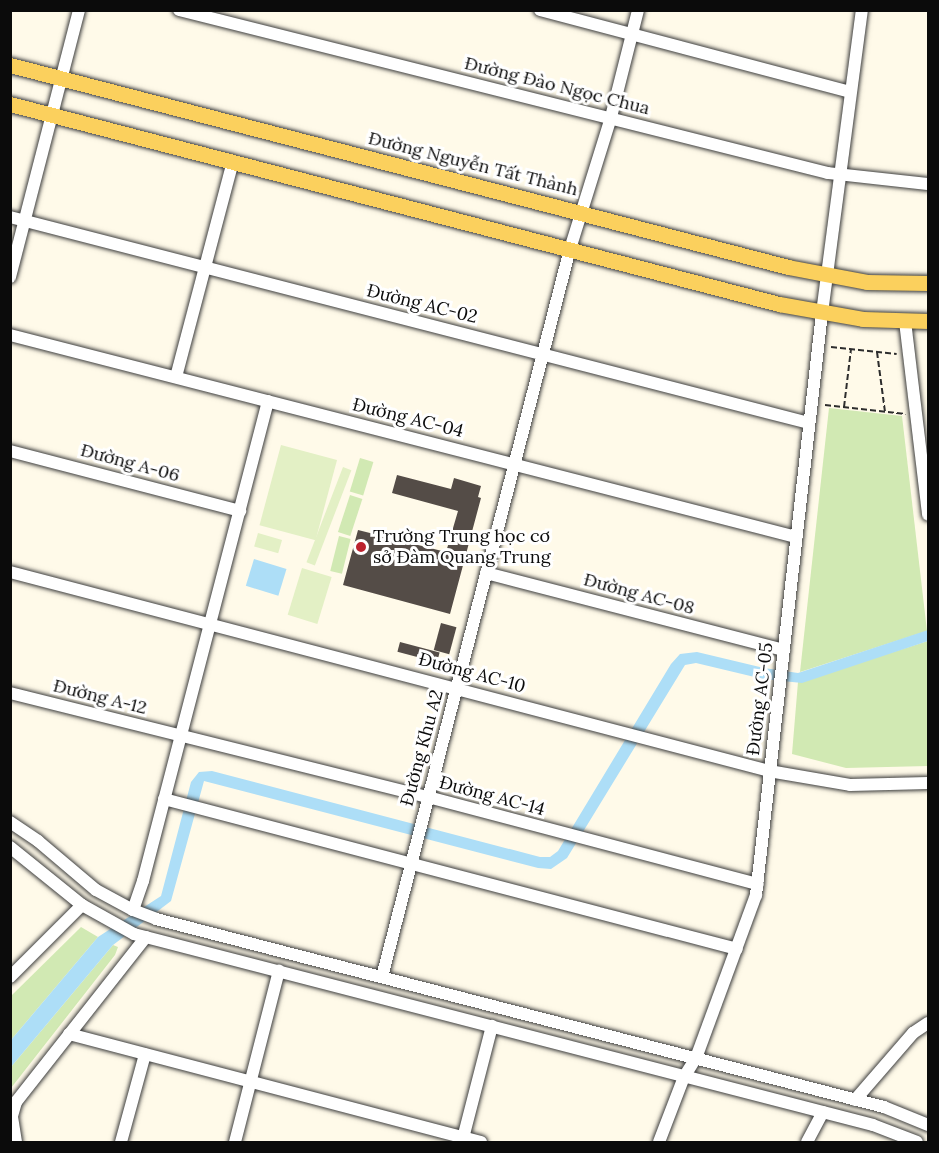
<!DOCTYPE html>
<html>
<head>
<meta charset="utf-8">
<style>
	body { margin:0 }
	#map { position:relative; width:939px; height:1153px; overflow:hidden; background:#fffae9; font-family:Lora,serif }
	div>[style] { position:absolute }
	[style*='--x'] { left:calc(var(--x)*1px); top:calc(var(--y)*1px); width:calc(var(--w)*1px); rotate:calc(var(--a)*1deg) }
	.green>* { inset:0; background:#d1e9b3; transform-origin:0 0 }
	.pitch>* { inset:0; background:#e3f0c5; transform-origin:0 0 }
	.water>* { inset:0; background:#addef7; transform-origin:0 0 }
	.building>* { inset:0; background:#544c47; transform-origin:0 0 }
	.path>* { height:2px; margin-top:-1px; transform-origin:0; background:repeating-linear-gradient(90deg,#2d2d2d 0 6px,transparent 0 9px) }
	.roads { filter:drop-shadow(0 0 2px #3e3e3e) drop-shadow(0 0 2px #3e3e3e) }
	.minor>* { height:12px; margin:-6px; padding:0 6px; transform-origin:6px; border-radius:6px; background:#fff }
	.major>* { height:15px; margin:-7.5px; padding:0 7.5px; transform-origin:7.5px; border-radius:7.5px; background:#fbd05d }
	.dots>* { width:16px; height:16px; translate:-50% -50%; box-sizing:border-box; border:3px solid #fff; border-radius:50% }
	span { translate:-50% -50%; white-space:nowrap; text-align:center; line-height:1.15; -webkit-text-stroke:6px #fff; paint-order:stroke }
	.street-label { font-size:18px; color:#0b0b0b }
	.poi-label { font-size:18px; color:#0b0b0b }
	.left { translate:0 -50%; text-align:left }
	.frame { position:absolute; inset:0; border:12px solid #0b0b0b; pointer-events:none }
</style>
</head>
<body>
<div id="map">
	<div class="green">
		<div style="clip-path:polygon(829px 408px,902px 416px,927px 631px,800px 672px)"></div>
		<div style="left:360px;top:458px;width:14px;height:35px;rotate:17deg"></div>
		<div style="left:350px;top:495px;width:13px;height:39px;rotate:18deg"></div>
		<div style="left:339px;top:536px;width:12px;height:36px;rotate:14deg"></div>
		<div style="clip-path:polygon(928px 641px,928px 766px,846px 768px,792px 754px,798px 682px)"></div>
		<div style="clip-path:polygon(81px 927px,98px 937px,11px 1040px,11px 996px)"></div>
		<div style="clip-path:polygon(113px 945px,118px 947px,115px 955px,11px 1088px,11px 1067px)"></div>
	</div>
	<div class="pitch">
		<div style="left:281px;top:445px;width:58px;height:83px;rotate:15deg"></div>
		<div style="left:343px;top:467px;width:9px;height:102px;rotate:21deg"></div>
		<div style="left:258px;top:533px;width:25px;height:14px;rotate:16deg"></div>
		<div style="left:302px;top:568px;width:31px;height:49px;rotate:17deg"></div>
	</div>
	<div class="water">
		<div style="left:254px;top:559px;width:34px;height:28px;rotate:17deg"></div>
		<div style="clip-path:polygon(928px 630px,928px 641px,802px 683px,763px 679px,696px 663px,685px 665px,567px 858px,551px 869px,538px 868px,204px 781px,171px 901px,113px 945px,11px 1067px,11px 1040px,98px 937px,161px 896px,191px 782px,199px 772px,212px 771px,540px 857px,550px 857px,558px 851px,671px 664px,680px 654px,697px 652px,764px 668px,798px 673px)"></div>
	</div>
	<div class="building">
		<div style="clip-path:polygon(397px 475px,451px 489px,454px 478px,481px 486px,478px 497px,481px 498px,450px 614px,343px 585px,358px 530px,446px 552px,458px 511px,392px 493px)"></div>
		<div style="left:441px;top:623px;width:16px;height:28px;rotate:15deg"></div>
		<div style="left:400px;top:642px;width:41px;height:10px;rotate:15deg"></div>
	</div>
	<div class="path">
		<div style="--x:831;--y:347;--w:66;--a:6.1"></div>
		<div style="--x:877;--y:352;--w:61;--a:82.4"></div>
		<div style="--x:825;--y:405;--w:81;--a:6.3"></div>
		<div style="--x:844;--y:407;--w:58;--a:-83.1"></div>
	</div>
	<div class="roads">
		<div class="minor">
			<div style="--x:179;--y:10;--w:669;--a:14.1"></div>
			<div style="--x:828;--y:173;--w:101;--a:6.3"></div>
			<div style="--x:540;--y:10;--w:321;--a:14.8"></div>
			<div style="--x:10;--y:217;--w:825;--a:14.46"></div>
			<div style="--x:10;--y:277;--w:276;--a:-75.5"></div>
			<div style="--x:905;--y:321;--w:195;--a:83.2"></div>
			<div style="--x:10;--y:335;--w:812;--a:14.41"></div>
			<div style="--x:176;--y:377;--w:222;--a:-75.2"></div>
			<div style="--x:10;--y:451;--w:238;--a:14.6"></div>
			<div style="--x:10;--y:572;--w:785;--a:14.69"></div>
			<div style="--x:769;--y:771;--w:82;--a:9.8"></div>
			<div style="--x:850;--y:785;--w:78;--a:-1.5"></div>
			<div style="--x:486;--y:573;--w:308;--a:14.5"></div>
			<div style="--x:10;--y:693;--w:431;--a:14"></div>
			<div style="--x:428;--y:797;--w:341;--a:14.8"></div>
			<div style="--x:164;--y:799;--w:592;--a:14.67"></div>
			<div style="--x:10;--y:822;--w:34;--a:34"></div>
			<div style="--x:38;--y:841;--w:76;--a:40.2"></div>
			<div style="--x:96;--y:890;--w:42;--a:28.4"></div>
			<div style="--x:133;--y:910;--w:25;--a:21"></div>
			<div style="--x:156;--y:919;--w:752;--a:14.48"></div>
			<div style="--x:884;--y:1107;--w:48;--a:22.2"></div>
			<div style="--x:10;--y:847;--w:92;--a:38.9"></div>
			<div style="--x:82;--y:905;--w:60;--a:29.1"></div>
			<div style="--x:134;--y:934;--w:763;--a:14.49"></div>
			<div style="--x:873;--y:1125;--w:47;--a:21.1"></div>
			<div style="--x:133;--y:910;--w:31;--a:-71"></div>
			<div style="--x:143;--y:881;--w:496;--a:-75.4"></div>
			<div style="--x:10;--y:977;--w:102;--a:-45"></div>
			<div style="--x:382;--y:977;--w:752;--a:-75.52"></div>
			<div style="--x:570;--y:249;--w:138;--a:-72.7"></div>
			<div style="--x:611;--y:117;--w:110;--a:-75.8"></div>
			<div style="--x:69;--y:1034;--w:426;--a:14.7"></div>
			<div style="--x:855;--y:1100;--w:89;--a:-49.1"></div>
			<div style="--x:913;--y:1033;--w:18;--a:-34"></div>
			<div style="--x:16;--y:1142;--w:26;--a:-99"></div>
			<div style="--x:12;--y:1116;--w:15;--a:-74"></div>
			<div style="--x:16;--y:1102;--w:210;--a:-51.8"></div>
			<div style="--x:121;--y:1142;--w:91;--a:-74.7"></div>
			<div style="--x:235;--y:1142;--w:177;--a:-75.6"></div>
			<div style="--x:462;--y:1142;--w:120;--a:-75.5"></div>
			<div style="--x:659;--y:1142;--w:70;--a:-69"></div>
			<div style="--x:684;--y:1077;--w:22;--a:-58"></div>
			<div style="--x:696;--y:1058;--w:174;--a:-69.8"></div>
			<div style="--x:756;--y:895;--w:586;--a:-83.53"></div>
			<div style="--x:822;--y:313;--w:306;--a:-82.5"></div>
			<div style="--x:807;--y:1142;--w:34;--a:-62"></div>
		</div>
		<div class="major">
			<div style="--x:10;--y:65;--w:804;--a:14.55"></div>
			<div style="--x:788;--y:267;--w:80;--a:10.8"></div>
			<div style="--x:867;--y:282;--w:61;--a:0.9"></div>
			<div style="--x:10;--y:104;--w:795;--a:14.58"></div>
			<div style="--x:779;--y:304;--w:85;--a:10.1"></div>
			<div style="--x:863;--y:319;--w:65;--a:1.8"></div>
		</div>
	</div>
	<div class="dots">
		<div style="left:361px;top:547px;background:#bc222e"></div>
	</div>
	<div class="street-label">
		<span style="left:557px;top:86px;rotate:14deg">Đường Đào Ngọc Chua</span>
		<span style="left:473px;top:164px;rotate:14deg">Đường Nguyễn Tất Thành</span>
		<span style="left:422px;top:304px;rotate:14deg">Đường AC-02</span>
		<span style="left:408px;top:418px;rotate:14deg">Đường AC-04</span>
		<span style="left:130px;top:463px;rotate:15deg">Đường A-06</span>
		<span style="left:639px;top:594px;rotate:15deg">Đường AC-08</span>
		<span style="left:472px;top:673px;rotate:15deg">Đường AC-10</span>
		<span style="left:100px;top:697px;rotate:14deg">Đường A-12</span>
		<span style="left:760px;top:699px;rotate:-83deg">Đường AC-05</span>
		<span style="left:422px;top:748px;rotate:-75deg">Đường Khu A2</span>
		<span style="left:492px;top:796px;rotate:15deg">Đường AC-14</span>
	</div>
	<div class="poi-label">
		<span class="left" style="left:373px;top:547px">Trường Trung học cơ<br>sở Đàm Quang Trung</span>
	</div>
	<div class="frame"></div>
</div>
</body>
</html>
